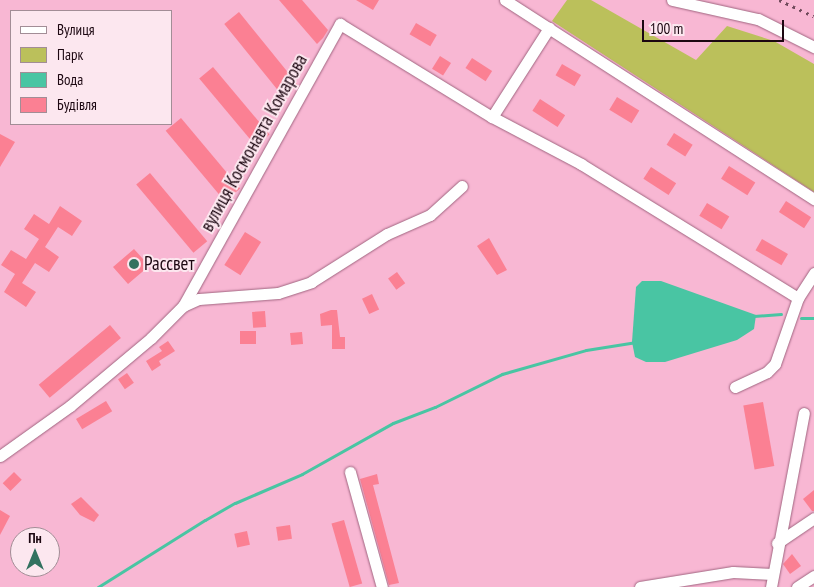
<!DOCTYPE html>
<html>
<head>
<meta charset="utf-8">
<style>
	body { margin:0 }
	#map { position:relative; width:814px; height:587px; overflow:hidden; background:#f8b7d3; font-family:"PT Sans Narrow",sans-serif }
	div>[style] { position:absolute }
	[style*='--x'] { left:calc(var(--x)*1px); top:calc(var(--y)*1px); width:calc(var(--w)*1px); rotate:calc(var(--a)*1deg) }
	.green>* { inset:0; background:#bbc05b }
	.water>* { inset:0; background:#49c5a3 }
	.stream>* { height:3px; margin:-1.5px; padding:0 1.5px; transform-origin:1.5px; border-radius:1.5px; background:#49c5a3 }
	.building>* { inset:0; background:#fb8093; transform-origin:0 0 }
	.roads { filter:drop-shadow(0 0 1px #a06580) drop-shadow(0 0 1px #a06580) }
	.minor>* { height:11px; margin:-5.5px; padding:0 5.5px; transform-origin:5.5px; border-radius:5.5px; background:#fff }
	.rail>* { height:3px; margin-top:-1.5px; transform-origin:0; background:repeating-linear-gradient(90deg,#704a5b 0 2.5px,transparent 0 7.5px) }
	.dots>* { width:14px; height:14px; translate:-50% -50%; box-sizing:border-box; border:2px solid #fce7ef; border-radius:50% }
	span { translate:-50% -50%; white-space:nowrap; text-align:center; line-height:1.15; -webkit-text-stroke:4px #fce7ef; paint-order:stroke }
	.street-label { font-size:19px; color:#1c0711 }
	.poi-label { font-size:19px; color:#1c0711 }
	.left { translate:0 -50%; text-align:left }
	.legend { position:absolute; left:10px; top:10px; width:162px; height:115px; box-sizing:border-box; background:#fce7ef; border:1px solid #a28d96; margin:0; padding:6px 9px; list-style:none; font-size:15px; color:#1c0711 }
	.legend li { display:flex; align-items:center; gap:10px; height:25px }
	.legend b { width:25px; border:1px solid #a28d96 }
	.north { position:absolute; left:10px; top:527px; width:50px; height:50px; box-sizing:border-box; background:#fce7ef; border:1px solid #a28d96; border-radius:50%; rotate:0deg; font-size:14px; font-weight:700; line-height:20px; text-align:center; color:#1c0711 }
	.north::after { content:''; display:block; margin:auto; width:18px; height:22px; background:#337260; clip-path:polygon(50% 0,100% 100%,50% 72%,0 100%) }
	.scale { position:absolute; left:642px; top:20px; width:142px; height:22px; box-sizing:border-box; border:2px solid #1c0711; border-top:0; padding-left:6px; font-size:15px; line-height:18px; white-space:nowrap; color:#1c0711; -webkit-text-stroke:4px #fce7ef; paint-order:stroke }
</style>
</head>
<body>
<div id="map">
	<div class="green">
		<div style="clip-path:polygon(567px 0,591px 0,696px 60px,727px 26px,774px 41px,814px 64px,814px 192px,552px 21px)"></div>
	</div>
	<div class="water">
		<div style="clip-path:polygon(642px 281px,661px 281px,756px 315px,754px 329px,737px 340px,665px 362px,646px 362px,635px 357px,632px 342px,636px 287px)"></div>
	</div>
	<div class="stream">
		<div style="--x:754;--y:316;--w:27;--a:-4"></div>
		<div style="--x:801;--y:318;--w:13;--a:0"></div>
		<div style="--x:98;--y:587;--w:126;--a:-32.1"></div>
		<div style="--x:205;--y:520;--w:34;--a:-30"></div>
		<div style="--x:235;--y:503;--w:73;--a:-23.4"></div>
		<div style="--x:302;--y:474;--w:104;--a:-29.3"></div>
		<div style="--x:393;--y:423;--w:45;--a:-20.9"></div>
		<div style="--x:435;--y:407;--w:75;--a:-26.2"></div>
		<div style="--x:502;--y:374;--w:87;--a:-15.9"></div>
		<div style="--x:586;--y:350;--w:51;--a:-9.1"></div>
	</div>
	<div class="building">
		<div style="clip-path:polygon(279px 0,302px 0,328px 30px,323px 38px,317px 44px)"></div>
		<div style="clip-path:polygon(356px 0,379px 0,373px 10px)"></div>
		<div style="left:239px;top:12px;width:94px;height:19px;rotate:51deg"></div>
		<div style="left:416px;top:23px;width:24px;height:13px;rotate:30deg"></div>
		<div style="left:440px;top:56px;width:13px;height:15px;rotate:32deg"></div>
		<div style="left:472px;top:58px;width:24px;height:12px;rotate:33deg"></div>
		<div style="left:562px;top:64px;width:22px;height:13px;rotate:30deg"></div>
		<div style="left:213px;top:67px;width:88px;height:18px;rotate:50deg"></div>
		<div style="left:617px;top:97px;width:26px;height:15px;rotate:31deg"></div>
		<div style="left:540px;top:99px;width:30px;height:14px;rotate:33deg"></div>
		<div style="left:181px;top:118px;width:92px;height:20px;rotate:50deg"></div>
		<div style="left:674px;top:133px;width:22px;height:14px;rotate:32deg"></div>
		<div style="clip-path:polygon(0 134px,15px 142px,0 167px)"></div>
		<div style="left:729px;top:166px;width:31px;height:15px;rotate:32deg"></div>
		<div style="left:651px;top:167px;width:30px;height:14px;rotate:33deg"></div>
		<div style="left:150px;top:173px;width:89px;height:18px;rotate:50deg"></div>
		<div style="left:786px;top:201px;width:30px;height:13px;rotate:33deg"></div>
		<div style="left:707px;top:203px;width:26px;height:15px;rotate:31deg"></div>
		<div style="clip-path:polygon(60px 206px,82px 221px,72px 236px,58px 227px,45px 247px,59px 257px,49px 272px,35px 263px,22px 283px,36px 292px,26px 307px,4px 292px,15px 274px,1px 265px,11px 250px,26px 259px,39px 239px,24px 229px,34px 214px,49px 224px)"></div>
		<div style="left:245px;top:232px;width:19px;height:39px;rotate:32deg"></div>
		<div style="clip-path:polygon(489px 238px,507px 270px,497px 275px,477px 246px)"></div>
		<div style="left:762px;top:239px;width:30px;height:13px;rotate:30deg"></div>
		<div style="clip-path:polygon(134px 249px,143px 259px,149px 254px,155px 261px,128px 284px,113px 267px)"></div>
		<div style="left:397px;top:272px;width:14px;height:11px;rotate:54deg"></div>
		<div style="left:372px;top:294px;width:17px;height:11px;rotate:65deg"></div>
		<div style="clip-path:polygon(331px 310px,337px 310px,340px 337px,345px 337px,345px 349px,332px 349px,332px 325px,321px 326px,320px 314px)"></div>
		<div style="left:265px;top:311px;width:16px;height:13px;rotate:86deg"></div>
		<div style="left:110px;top:325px;width:17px;height:93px;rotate:50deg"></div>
		<div style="left:256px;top:331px;width:13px;height:16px;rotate:90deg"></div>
		<div style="left:302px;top:332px;width:12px;height:12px;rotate:85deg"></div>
		<div style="clip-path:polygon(168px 341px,175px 351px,159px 361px,161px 365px,152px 371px,146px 361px,162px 351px,159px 347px)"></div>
		<div style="left:127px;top:373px;width:12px;height:11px;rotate:55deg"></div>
		<div style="left:106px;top:401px;width:12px;height:35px;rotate:59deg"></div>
		<div style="left:763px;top:402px;width:65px;height:20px;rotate:80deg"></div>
		<div style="left:14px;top:472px;width:11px;height:16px;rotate:45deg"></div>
		<div style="clip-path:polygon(377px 474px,379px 484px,373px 485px,399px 583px,389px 585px,360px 479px)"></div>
		<div style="clip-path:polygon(814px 490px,814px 511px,812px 511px,803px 499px)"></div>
		<div style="clip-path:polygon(81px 497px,99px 515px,94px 522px,80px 515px,71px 504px)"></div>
		<div style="clip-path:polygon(0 510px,10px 516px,0 535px)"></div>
		<div style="left:344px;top:520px;width:66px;height:13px;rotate:74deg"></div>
		<div style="left:290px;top:525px;width:14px;height:14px;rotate:82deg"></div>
		<div style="left:247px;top:531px;width:14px;height:13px;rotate:78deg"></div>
		<div style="clip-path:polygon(792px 554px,801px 566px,790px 574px,783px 564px)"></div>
	</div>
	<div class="roads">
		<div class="minor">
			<div style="--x:505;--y:0;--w:368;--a:32.8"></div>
			<div style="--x:672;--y:0;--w:88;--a:12.5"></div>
			<div style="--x:758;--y:19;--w:63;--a:26.6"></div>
			<div style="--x:492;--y:117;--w:106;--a:-57.4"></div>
			<div style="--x:183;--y:306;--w:323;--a:-60.9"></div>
			<div style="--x:340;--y:24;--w:178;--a:31.5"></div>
			<div style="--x:492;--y:117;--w:101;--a:27.8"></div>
			<div style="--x:581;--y:164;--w:255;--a:31.7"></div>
			<div style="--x:735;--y:387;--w:35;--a:-25"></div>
			<div style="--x:767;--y:372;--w:11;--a:-45"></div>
			<div style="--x:775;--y:364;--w:70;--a:-70.8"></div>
			<div style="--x:798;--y:298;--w:30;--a:-57"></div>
			<div style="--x:0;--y:456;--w:86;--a:-35.5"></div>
			<div style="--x:70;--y:406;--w:106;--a:-40"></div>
			<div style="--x:151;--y:338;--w:45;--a:-45"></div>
			<div style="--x:183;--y:306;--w:17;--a:-24"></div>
			<div style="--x:199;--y:299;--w:79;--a:-4.3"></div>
			<div style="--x:278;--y:293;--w:35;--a:-18"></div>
			<div style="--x:311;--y:282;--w:90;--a:-32.3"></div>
			<div style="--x:387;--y:234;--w:47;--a:-23.8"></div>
			<div style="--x:430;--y:215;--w:43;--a:-42.2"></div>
			<div style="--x:350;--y:472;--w:119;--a:74.5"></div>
			<div style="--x:777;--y:543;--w:45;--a:-34"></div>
			<div style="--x:640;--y:587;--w:94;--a:-9.2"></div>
			<div style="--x:733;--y:572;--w:39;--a:3"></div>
			<div style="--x:771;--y:587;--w:177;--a:-79.3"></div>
			<div style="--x:797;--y:587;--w:20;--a:-33"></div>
		</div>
	</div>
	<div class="rail">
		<div style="--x:779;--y:0;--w:38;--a:25"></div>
	</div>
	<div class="dots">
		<div style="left:134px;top:264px;background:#337260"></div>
	</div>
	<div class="street-label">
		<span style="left:254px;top:143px;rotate:-61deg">вулиця Космонавта Комарова</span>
	</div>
	<div class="poi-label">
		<span class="left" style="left:144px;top:264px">Рассвет</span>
	</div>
	<ul class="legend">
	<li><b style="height:6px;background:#fff"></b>Вулиця</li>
	<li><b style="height:14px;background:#bbc05b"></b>Парк</li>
	<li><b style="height:14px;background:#49c5a3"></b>Вода</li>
	<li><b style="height:14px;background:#fb8093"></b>Будівля</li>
	</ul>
	<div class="north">Пн</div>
	<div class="scale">100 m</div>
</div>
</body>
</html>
